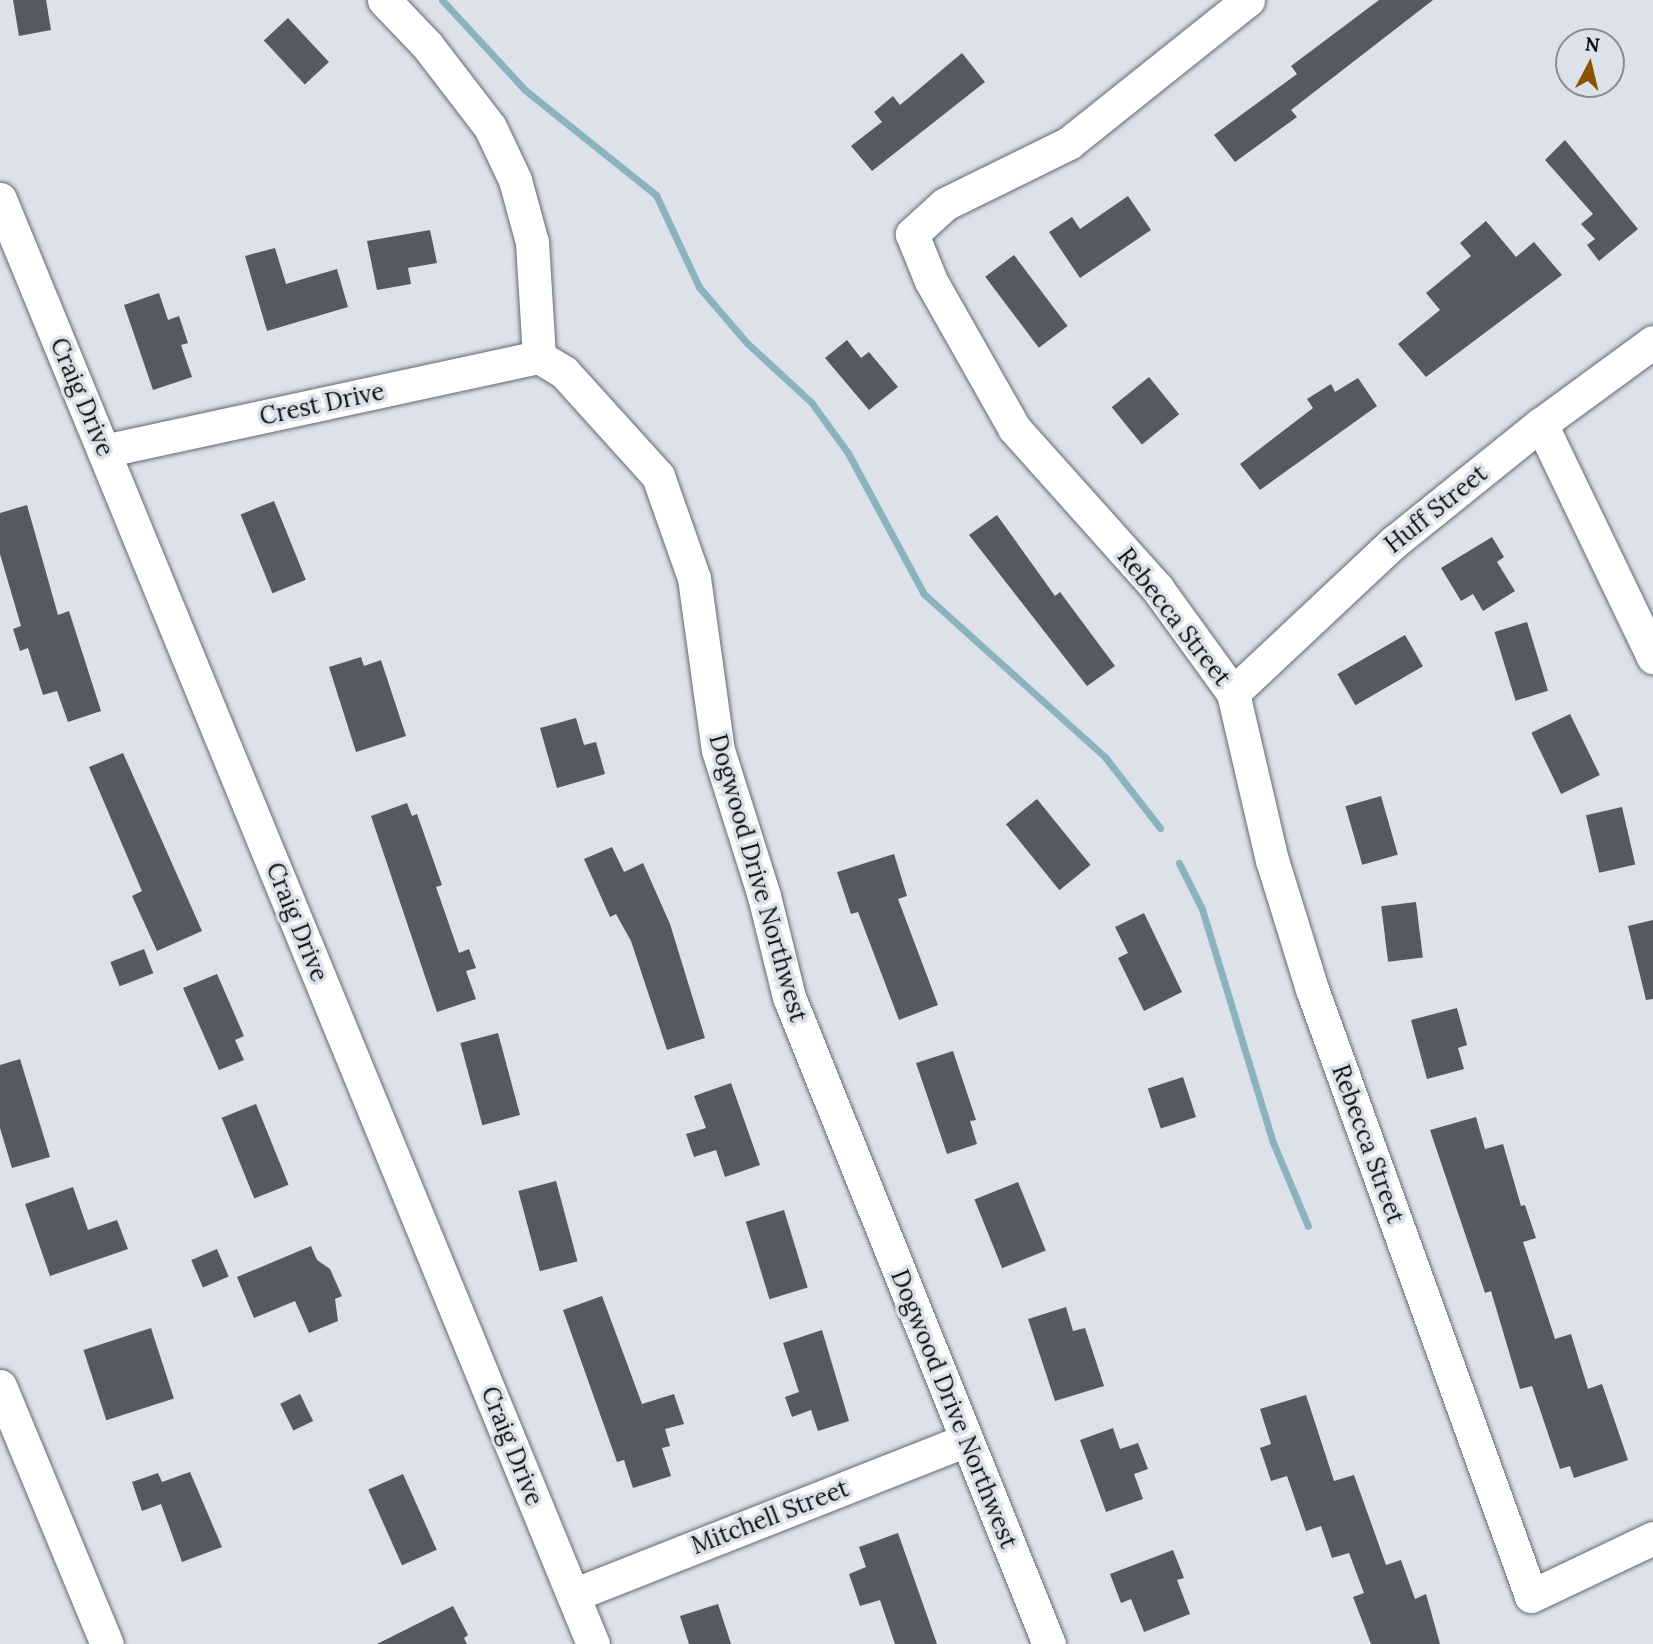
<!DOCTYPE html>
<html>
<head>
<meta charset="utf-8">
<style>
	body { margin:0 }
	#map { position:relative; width:1653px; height:1644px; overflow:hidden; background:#dde1e9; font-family:Lora,serif }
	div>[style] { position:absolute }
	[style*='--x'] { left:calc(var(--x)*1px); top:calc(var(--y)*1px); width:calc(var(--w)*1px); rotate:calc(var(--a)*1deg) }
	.stream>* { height:7px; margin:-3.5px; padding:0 3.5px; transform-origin:3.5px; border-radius:3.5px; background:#8bb3be }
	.building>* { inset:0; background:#565960; transform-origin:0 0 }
	.roads { filter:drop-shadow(0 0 2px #656970) drop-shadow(0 0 2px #656970) }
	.minor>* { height:33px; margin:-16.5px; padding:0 16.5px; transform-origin:16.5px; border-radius:16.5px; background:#fff }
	span { translate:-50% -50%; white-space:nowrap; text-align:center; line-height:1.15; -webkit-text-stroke:7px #dde1e9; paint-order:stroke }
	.street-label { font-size:24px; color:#0b0d0f }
	.north { position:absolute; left:1555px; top:28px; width:70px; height:70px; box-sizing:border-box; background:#dde1e9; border:2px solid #898c92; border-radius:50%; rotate:7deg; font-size:19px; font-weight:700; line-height:28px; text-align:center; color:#0b0d0f }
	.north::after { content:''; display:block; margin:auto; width:24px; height:32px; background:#8a5404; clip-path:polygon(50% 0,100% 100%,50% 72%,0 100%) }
</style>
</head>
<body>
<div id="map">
	<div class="stream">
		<div style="--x:442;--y:0;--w:122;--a:47.3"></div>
		<div style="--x:525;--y:90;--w:168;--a:38.7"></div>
		<div style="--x:656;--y:195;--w:102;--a:64.9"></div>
		<div style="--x:699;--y:287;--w:74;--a:49.4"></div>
		<div style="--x:747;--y:343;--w:87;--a:42.7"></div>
		<div style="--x:811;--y:402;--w:63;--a:54"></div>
		<div style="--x:848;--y:453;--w:160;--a:61.7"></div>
		<div style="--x:924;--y:594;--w:244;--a:42"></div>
		<div style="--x:1105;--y:757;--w:90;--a:52.2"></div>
		<div style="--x:1179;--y:863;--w:51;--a:63.4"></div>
		<div style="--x:1202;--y:909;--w:241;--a:73.1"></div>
		<div style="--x:1272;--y:1140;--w:93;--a:67.3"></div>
	</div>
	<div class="building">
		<div style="clip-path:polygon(13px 0,46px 0,51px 30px,19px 36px)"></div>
		<div style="clip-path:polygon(1379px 0,1433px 0,1291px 110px,1297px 117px,1235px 162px,1214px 135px,1297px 74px,1291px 66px)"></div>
		<div style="left:288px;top:18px;width:60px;height:33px;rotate:47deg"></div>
		<div style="clip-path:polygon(962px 53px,985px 82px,872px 171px,851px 146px,882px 122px,874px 112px,893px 96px,900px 105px)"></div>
		<div style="clip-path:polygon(1565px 140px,1638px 229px,1599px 261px,1587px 245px,1595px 239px,1581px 224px,1593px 214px,1545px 160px)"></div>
		<div style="clip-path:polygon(1128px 196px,1151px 230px,1080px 278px,1049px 232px,1072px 217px,1080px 229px)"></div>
		<div style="clip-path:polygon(1486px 221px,1516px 257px,1534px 242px,1562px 275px,1426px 377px,1398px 344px,1440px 310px,1426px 293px,1471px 256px,1460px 243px)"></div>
		<div style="clip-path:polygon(430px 230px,437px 263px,408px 268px,411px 284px,377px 290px,367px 241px)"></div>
		<div style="clip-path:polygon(275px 248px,286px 284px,337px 269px,348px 307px,267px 331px,245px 256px)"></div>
		<div style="left:1014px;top:255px;width:89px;height:36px;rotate:53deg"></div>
		<div style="clip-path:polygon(159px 293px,168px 320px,179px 316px,188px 343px,181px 345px,192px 377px,153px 390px,124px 305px)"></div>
		<div style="clip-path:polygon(847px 340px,861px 358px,869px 352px,898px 387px,869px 410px,825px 358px)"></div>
		<div style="left:1149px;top:377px;width:48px;height:48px;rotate:51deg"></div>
		<div style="clip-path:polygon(1358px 378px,1377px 406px,1260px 490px,1240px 464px,1313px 408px,1307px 399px,1331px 384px,1335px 392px)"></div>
		<div style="left:274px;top:501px;width:85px;height:36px;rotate:68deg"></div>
		<div style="clip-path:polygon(27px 505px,58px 615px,69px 611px,101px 711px,68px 722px,57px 691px,43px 695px,28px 648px,20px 651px,13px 629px,21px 626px,0 554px,0 513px)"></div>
		<div style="clip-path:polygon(997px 515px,1055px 596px,1060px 592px,1115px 666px,1087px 686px,969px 535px)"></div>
		<div style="clip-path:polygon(1492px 537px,1504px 557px,1497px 562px,1515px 591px,1483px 611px,1473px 594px,1461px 601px,1441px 568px)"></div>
		<div style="left:1527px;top:622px;width:72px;height:34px;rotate:73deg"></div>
		<div style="left:1405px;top:635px;width:36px;height:78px;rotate:60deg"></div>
		<div style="clip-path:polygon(361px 657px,364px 666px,381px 660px,406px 736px,356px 752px,329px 667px)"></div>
		<div style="left:1570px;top:714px;width:68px;height:43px;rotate:64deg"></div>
		<div style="clip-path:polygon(576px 718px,584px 745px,596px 742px,605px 774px,557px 788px,540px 728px)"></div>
		<div style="clip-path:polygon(123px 753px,202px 931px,157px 951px,132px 896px,142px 891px,89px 767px)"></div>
		<div style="left:1381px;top:796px;width:61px;height:37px;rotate:74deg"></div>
		<div style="left:1037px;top:799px;width:85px;height:40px;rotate:51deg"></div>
		<div style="clip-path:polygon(407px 803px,412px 816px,417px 814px,442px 885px,436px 887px,459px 953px,469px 949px,476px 968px,466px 971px,476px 999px,437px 1012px,371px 816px)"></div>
		<div style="left:1622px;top:807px;width:59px;height:37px;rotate:77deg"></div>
		<div style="clip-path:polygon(612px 847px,624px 872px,643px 863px,670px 924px,705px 1038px,667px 1050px,631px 941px,616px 914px,610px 917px,584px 859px)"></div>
		<div style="clip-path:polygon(894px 854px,907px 896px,898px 899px,938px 1005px,899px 1020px,858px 912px,851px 914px,837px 872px)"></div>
		<div style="left:1416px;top:902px;width:56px;height:35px;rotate:83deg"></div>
		<div style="clip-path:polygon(1144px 913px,1182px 992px,1144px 1011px,1118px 958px,1128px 953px,1115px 927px)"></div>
		<div style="clip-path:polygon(1653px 920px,1653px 999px,1646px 1000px,1628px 926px)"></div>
		<div style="left:144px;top:949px;width:26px;height:36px;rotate:69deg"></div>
		<div style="clip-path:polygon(217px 974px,244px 1036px,235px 1040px,244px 1060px,219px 1070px,183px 988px)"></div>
		<div style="clip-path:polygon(1457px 1008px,1467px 1045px,1458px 1048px,1464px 1069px,1427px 1079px,1411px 1020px)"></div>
		<div style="left:498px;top:1033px;width:85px;height:39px;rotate:75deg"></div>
		<div style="clip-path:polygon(953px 1051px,976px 1120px,970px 1121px,977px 1144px,947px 1154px,916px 1063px)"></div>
		<div style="clip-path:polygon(20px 1059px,50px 1157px,12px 1168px,0 1128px,0 1065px)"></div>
		<div style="left:1183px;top:1077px;width:42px;height:37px;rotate:72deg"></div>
		<div style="clip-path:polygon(731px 1083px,760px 1165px,725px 1177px,716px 1150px,694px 1157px,686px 1134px,706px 1128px,694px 1096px)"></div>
		<div style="left:256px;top:1104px;width:87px;height:37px;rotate:68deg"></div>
		<div style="clip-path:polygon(1476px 1117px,1485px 1149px,1503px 1144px,1521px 1206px,1525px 1205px,1536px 1238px,1523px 1242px,1555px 1339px,1571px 1334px,1588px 1389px,1602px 1384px,1628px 1460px,1574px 1478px,1570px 1466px,1560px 1469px,1532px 1386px,1520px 1389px,1491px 1291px,1485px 1293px,1430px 1130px)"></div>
		<div style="left:556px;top:1181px;width:83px;height:39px;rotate:75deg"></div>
		<div style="left:1018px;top:1182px;width:74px;height:47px;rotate:68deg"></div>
		<div style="clip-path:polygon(73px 1187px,88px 1230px,117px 1220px,128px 1249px,50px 1276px,25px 1204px)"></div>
		<div style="left:784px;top:1210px;width:81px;height:40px;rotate:73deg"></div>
		<div style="clip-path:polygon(311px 1246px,317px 1260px,330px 1269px,342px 1296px,335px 1299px,338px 1321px,309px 1333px,295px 1301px,254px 1318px,237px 1277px)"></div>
		<div style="left:217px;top:1249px;width:30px;height:28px;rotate:67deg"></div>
		<div style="clip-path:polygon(602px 1296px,642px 1404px,674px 1394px,684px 1424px,665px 1429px,670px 1446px,662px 1448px,671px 1476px,633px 1488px,624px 1460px,617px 1462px,563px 1310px)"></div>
		<div style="clip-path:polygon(1066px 1307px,1073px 1331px,1085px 1328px,1104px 1386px,1055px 1401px,1028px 1319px)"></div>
		<div style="left:151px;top:1328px;width:74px;height:71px;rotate:72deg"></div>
		<div style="clip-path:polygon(822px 1330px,849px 1421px,818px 1431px,811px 1410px,792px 1417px,785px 1397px,799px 1392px,783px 1343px)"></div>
		<div style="left:300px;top:1394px;width:30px;height:22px;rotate:64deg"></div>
		<div style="clip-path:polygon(1306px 1395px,1334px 1481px,1354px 1475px,1386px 1565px,1401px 1560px,1415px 1599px,1426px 1594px,1440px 1644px,1371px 1644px,1353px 1597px,1364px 1593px,1349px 1553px,1332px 1558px,1321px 1526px,1306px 1531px,1287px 1476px,1271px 1481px,1260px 1448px,1271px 1444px,1260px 1409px)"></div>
		<div style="clip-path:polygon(1113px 1428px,1120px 1449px,1138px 1443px,1148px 1469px,1134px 1474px,1143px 1499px,1106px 1512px,1080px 1440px)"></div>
		<div style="clip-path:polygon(190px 1472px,222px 1547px,182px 1562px,161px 1504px,142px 1511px,132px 1482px,158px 1473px,162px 1482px)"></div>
		<div style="left:403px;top:1474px;width:83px;height:38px;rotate:66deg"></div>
		<div style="clip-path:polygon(898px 1533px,937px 1644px,895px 1644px,880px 1600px,860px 1606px,849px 1574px,866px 1567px,859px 1547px)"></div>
		<div style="clip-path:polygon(1173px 1550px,1184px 1578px,1177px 1580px,1190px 1614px,1144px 1632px,1131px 1599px,1121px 1603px,1110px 1574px)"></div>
		<div style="clip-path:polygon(718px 1604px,731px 1644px,689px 1644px,680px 1616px)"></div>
		<div style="clip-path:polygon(453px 1606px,468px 1635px,464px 1638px,467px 1644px,377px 1644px)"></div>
	</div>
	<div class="roads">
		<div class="minor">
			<div style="--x:384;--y:0;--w:62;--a:46.3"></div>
			<div style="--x:427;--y:45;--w:103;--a:52.5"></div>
			<div style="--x:490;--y:127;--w:59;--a:64.7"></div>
			<div style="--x:515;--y:180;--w:64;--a:74.7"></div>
			<div style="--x:532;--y:242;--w:115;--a:86.5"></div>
			<div style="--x:1248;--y:0;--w:229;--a:141.4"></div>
			<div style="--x:1069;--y:143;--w:138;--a:153.8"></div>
			<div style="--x:945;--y:204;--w:45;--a:137.7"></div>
			<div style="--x:912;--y:234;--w:51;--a:68"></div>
			<div style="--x:931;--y:281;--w:169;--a:60.5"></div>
			<div style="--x:1014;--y:428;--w:215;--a:48.2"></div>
			<div style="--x:1157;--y:588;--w:130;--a:54.1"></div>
			<div style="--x:1233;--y:693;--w:171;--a:76.9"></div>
			<div style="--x:1272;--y:860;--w:135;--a:72.8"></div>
			<div style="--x:1312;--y:989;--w:645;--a:70.16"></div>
			<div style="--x:1531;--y:1596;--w:135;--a:-25.4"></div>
			<div style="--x:0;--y:199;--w:1562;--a:67.69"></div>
			<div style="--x:539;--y:357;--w:29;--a:31"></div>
			<div style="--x:564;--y:372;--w:140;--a:47.9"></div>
			<div style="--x:658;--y:476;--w:108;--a:70.6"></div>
			<div style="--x:694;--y:578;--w:174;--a:82.1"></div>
			<div style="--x:718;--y:750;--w:153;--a:72.5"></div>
			<div style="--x:764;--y:896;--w:104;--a:76.1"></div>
			<div style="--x:789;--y:997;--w:697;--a:68.11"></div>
			<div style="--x:1541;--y:424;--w:259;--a:64.3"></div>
			<div style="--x:104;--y:451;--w:445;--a:-12.2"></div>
			<div style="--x:1233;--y:693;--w:221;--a:-43.2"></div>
			<div style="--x:1394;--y:542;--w:189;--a:-38.8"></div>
			<div style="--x:1541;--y:424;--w:139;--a:-36.2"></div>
			<div style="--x:0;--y:1386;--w:279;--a:67.5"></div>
			<div style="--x:573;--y:1595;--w:423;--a:-21.5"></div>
		</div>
	</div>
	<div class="street-label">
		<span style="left:82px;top:397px;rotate:67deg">Craig Drive</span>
		<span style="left:322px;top:404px;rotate:-12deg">Crest Drive</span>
		<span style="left:1436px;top:509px;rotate:-39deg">Huff Street</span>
		<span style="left:1174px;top:617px;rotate:52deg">Rebecca Street</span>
		<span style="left:758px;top:878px;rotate:74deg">Dogwood Drive Northwest</span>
		<span style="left:297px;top:922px;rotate:68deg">Craig Drive</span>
		<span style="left:1368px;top:1144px;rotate:70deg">Rebecca Street</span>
		<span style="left:954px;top:1409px;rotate:68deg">Dogwood Drive Northwest</span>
		<span style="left:512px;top:1446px;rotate:68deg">Craig Drive</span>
		<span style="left:770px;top:1517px;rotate:-21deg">Mitchell Street</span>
	</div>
	<div class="north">N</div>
</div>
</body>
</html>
